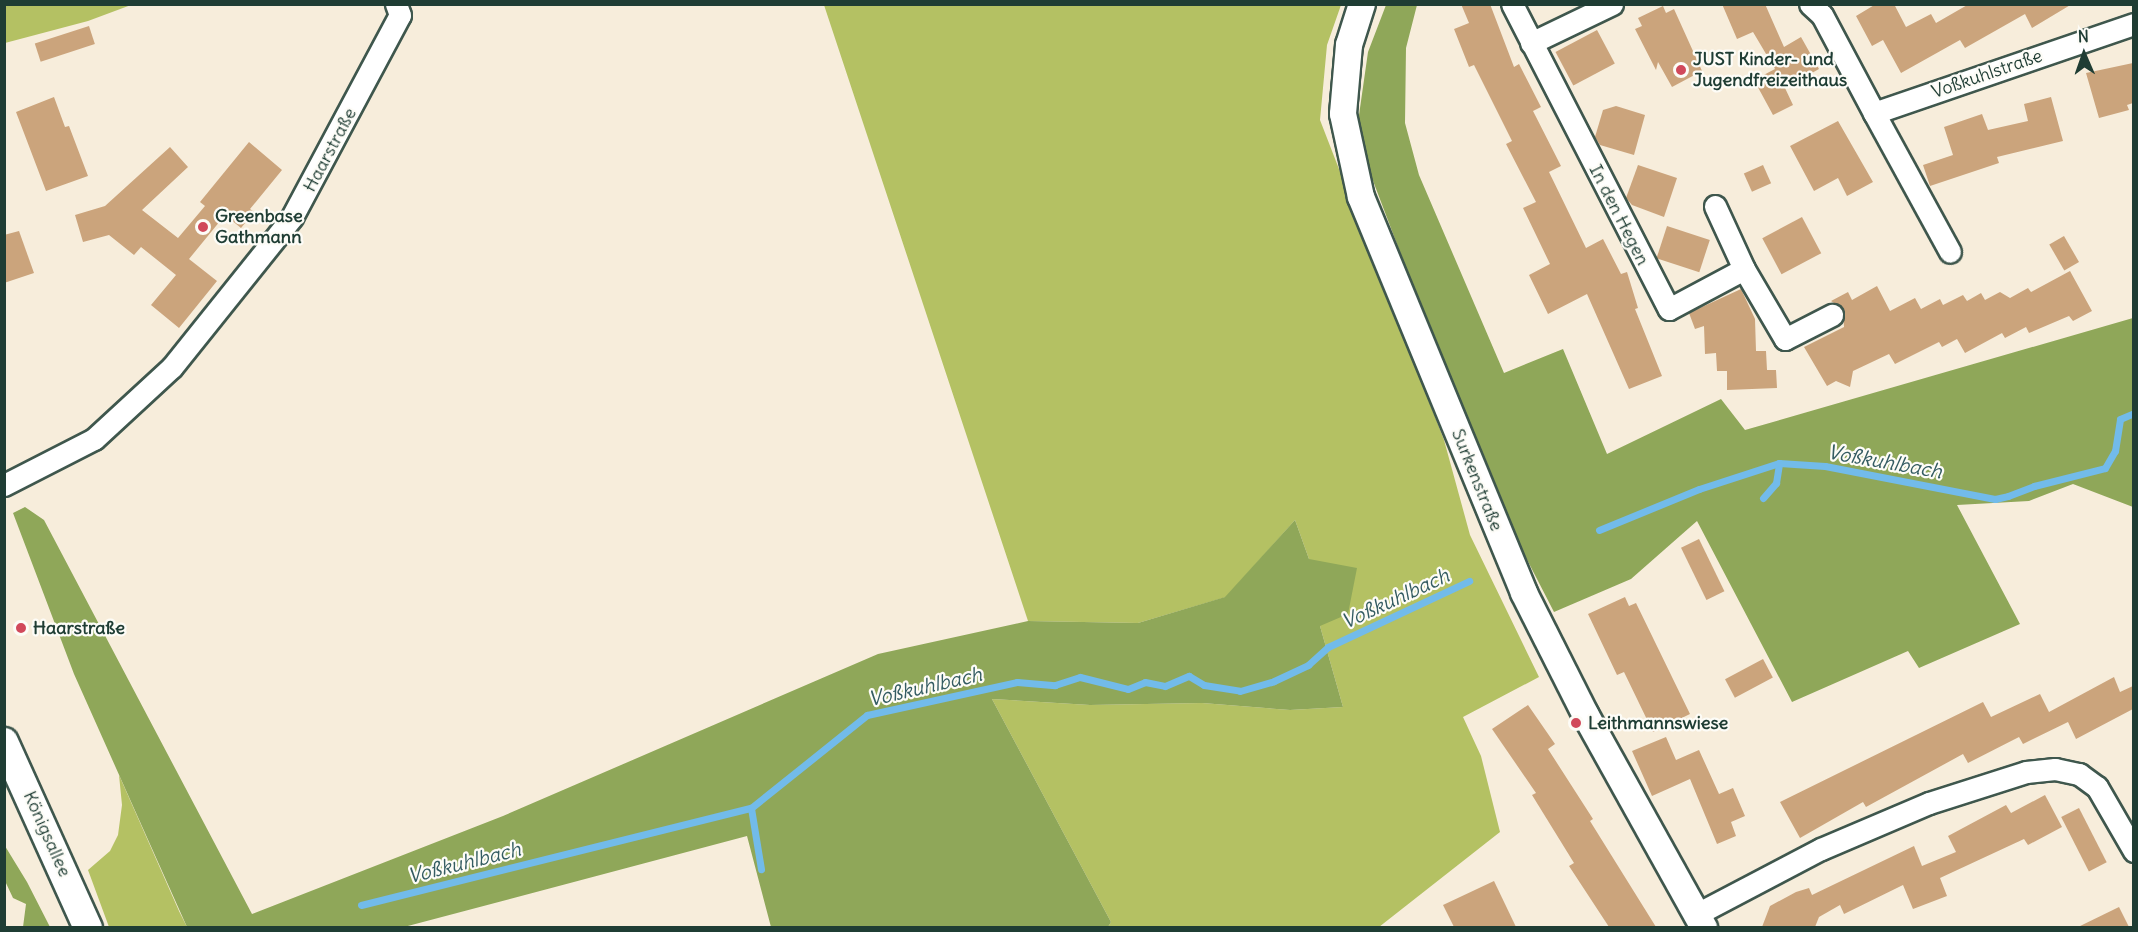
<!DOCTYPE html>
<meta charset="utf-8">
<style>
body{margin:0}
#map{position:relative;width:2138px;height:932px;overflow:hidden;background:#f7eddb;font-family:Delius,sans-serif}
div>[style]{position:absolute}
.green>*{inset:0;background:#b4c163}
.forest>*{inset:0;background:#8fa759}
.stream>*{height:7px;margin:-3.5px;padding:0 3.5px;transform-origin:3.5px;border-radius:3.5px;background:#72bbea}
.building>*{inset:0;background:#cba47c;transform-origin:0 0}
.roads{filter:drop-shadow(2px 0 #3f574d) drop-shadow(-2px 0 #3f574d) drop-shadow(0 2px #3f574d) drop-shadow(0 -2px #3f574d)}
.minor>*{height:21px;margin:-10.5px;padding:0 10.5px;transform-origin:10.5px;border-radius:10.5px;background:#fff}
.tertiary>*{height:26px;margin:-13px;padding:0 13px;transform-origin:13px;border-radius:13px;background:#fff}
.secondary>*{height:28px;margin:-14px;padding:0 14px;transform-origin:14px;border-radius:14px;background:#fff}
.dots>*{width:16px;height:16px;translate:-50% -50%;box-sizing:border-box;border:3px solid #fdfcf7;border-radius:50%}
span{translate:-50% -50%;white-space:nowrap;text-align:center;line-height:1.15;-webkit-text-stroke:4.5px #fdfcf7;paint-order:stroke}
.poi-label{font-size:18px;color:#1f3d34;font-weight:700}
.left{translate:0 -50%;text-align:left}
.street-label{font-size:18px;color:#1f3d34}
.water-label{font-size:20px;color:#345c62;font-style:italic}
.frame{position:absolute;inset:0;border:6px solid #1f3d34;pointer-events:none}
.north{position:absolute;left:2054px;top:24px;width:60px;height:60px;-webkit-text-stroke:4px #fdfcf7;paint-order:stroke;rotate:358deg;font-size:16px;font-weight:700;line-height:24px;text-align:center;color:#1f3d34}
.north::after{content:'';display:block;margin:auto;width:21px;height:27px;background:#1f3d34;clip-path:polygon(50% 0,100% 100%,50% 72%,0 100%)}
</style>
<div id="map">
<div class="green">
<i style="clip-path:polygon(5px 4px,131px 4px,131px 5px,88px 21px,5px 43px)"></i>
<i style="clip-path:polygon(824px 5px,1341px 5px,1327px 45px,1320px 120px,1444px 440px,1470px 535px,1539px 677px,1463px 717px,1481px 756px,1500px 832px,1379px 927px,1108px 927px,1111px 922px,992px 699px,1090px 705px,1202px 703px,1290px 710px,1343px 707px,1320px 626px,1309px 559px,1295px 520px,1226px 597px,1138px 623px,1028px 621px)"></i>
<i style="clip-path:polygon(119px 775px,179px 911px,187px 927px,109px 927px,88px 870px,110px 851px,118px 835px,122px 805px)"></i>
</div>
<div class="forest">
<i style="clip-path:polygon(1386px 5px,1417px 5px,1406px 48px,1405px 123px,1419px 175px,1504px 373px,1563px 349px,1607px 454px,1721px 399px,1745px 430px,2133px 318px,2133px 507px,2073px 484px,2029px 501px,1957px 505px,2020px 624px,1919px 668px,1908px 651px,1792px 702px,1697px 521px,1631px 579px,1554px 612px,1488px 484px,1356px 136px,1368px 52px)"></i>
<i style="clip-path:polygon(25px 507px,44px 520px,252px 914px,503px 816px,878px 654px,1028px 621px,1138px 623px,1225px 597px,1295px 520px,1309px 559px,1357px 568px,1348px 614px,1320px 626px,1343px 707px,1290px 710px,1202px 703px,1090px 705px,992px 699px,1111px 922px,1108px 927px,771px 927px,747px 836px,404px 927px,187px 927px,74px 674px,13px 513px)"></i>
<i style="clip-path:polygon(5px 846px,27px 882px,50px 927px,23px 927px,26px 904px,13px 898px,5px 881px)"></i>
</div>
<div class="stream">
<i style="left:1763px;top:498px;width:20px;rotate:-49deg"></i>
<i style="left:1776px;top:483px;width:20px;rotate:-81deg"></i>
<i style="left:1599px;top:530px;width:108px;rotate:-22.3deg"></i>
<i style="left:1699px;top:489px;width:84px;rotate:-18deg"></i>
<i style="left:1779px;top:463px;width:46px;rotate:3.7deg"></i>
<i style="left:1825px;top:466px;width:173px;rotate:11deg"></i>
<i style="left:1995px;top:499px;width:13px;rotate:-13deg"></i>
<i style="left:2008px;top:496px;width:28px;rotate:-21deg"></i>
<i style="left:2034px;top:486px;width:73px;rotate:-14.2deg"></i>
<i style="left:2105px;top:468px;width:20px;rotate:-60deg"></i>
<i style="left:2115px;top:451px;width:32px;rotate:-81deg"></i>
<i style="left:2120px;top:419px;width:15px;rotate:-23deg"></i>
<i style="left:751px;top:808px;width:62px;rotate:80.7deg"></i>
<i style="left:361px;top:905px;width:402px;rotate:-14deg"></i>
<i style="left:751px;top:808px;width:149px;rotate:-38.7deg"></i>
<i style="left:867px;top:715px;width:154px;rotate:-12.4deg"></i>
<i style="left:1017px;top:682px;width:38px;rotate:5deg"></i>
<i style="left:1055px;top:685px;width:26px;rotate:-18deg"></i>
<i style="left:1080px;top:677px;width:49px;rotate:14deg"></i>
<i style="left:1128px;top:689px;width:18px;rotate:-22deg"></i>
<i style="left:1145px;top:682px;width:20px;rotate:11deg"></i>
<i style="left:1165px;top:686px;width:26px;rotate:-23deg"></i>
<i style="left:1189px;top:676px;width:17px;rotate:31deg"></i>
<i style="left:1204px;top:685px;width:36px;rotate:9deg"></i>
<i style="left:1240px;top:691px;width:35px;rotate:-16deg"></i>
<i style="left:1274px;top:681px;width:38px;rotate:-25deg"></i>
<i style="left:1308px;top:665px;width:27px;rotate:-42deg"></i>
<i style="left:1328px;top:647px;width:156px;rotate:-25.1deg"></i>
</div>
<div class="building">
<i style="clip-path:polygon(1461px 4px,1490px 4px,1514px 67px,1519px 64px,1541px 107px,1533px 111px,1561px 166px,1549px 172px,1586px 248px,1603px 239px,1621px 274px,1627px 272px,1638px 308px,1635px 309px,1662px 376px,1629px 389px,1587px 294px,1548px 314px,1529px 275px,1550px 264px,1523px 208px,1536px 202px,1506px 144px,1512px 141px,1474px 65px,1469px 67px,1454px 29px,1469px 23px)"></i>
<i style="clip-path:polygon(1722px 4px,1765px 4px,1784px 47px,1801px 37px,1819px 69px,1785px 88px,1793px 105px,1773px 115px,1754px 80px,1775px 69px,1753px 32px,1737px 39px)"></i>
<i style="clip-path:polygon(1876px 4px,1894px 4px,1906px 27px,1931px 14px,1936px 23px,1969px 4px,2072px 4px,2032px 28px,2025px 14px,1965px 48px,1960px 40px,1901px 73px,1883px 40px,1872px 46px,1856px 16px)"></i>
<i style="clip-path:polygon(1663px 6px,1666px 13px,1674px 9px,1702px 71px,1672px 87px,1658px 62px,1656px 70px,1635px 29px,1642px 26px,1638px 18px)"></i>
<i style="left:89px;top:26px;width:19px;height:57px;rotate:72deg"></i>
<i style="left:1597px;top:30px;width:38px;height:47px;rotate:62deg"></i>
<i style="clip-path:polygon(2133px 63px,2133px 103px,2127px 105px,2129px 110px,2099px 118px,2086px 73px)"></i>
<i style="clip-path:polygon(54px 97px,65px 127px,69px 126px,88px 176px,46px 191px,16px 112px)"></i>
<i style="clip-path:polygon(2051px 97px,2063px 141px,1997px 157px,1999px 163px,1930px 186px,1923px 165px,1953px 155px,1944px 127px,1982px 114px,1988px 130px,2028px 121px,2024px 104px)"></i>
<i style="clip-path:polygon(1616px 106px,1645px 115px,1634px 155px,1600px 145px,1595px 137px,1603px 110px)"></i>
<i style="clip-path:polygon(1838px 121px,1873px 182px,1847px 196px,1838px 178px,1814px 191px,1790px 146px)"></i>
<i style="clip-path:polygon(249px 142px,282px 170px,250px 209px,254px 212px,241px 228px,225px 215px,189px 259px,217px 281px,179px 328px,151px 305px,176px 275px,141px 247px,134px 255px,109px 235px,83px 242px,75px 215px,105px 206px,170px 147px,188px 167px,142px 210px,178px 238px,205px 206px,200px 202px)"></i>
<i style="clip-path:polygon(1638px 165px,1677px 178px,1664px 217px,1632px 205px,1626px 198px)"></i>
<i style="left:1763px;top:165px;width:20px;height:21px;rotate:66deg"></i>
<i style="left:1802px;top:217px;width:41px;height:45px;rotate:62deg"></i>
<i style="left:1667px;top:226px;width:45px;height:34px;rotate:18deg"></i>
<i style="clip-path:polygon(19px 231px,34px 273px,4px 283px,4px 235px)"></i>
<i style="left:2064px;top:236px;width:30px;height:17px;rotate:60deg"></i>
<i style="clip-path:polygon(2070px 271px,2092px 311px,2073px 321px,2069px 316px,2029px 333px,2026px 327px,2005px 338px,2002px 333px,1965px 353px,1957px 339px,1942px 347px,1939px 342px,1895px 364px,1889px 354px,1853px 371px,1850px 387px,1836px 381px,1827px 386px,1804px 347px,1844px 327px,1843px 309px,1831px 301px,1848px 292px,1852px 300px,1877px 286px,1890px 311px,1915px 298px,1921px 309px,1940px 299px,1943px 305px,1963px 295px,1967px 301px,1981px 293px,1985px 300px,2000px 292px,2010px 298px,2028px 288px,2031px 292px)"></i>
<i style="clip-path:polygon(1741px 289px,1755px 319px,1756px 351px,1766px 351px,1767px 370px,1776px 370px,1777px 388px,1727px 390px,1727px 371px,1717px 371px,1716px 353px,1705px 354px,1704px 326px,1695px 329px,1689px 313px)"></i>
<i style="left:1699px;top:539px;width:58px;height:20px;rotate:64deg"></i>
<i style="clip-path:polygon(1625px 597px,1629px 606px,1636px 603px,1690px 714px,1653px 732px,1624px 672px,1617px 675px,1588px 614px)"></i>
<i style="left:1763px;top:659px;width:21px;height:43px;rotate:62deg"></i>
<i style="clip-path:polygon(2114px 677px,2120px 692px,2133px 686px,2133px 709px,2076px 739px,2068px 722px,2023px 744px,2019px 737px,1968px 763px,1963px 754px,1866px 807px,1863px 802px,1800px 838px,1780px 802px,1983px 702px,1991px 717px,2040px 694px,2049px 712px)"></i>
<i style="clip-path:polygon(1528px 705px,1555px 744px,1548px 749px,1593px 819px,1590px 821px,1656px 927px,1609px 927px,1569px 866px,1574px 863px,1532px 795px,1536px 793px,1492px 729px)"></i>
<i style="clip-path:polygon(1666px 737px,1676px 760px,1699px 750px,1719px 794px,1733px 788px,1745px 816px,1731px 822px,1736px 836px,1717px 844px,1690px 779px,1652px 796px,1632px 751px)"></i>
<i style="clip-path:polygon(2045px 795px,2062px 827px,2028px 845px,2024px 839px,1940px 878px,1947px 896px,1913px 909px,1903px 885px,1844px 914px,1840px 905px,1819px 917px,1815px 927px,1762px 927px,1770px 906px,1796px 892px,1809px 888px,1812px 895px,1914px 846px,1922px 866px,1956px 852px,1948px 836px,2006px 805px,2011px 813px)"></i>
<i style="left:2079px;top:808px;width:61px;height:20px;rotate:63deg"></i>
<i style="clip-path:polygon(1494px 881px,1516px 927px,1454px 927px,1443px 905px)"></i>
<i style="clip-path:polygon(2119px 907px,2129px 927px,2078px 927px)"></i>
</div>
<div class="roads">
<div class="minor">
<i style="left:1512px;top:4px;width:343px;rotate:62.8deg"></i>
<i style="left:1669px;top:309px;width:85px;rotate:-28.1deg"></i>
<i style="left:1744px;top:269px;width:81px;rotate:59.6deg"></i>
<i style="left:1785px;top:339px;width:53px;rotate:-27.1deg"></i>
<i style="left:1810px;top:4px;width:16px;rotate:43deg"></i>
<i style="left:1822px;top:15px;width:111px;rotate:62deg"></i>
<i style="left:1874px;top:113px;width:275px;rotate:-18.9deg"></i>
<i style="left:1531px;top:43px;width:90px;rotate:-25.7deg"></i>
<i style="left:1874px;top:113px;width:158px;rotate:61.3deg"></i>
<i style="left:1715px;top:206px;width:69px;rotate:65.3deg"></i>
<i style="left:4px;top:485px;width:101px;rotate:-27.1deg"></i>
<i style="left:94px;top:439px;width:106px;rotate:-42.7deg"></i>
<i style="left:172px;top:367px;width:192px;rotate:-51.3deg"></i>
<i style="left:292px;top:217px;width:229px;rotate:-61.9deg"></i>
<i style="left:400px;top:15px;width:12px;rotate:-110deg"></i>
<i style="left:1697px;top:914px;width:140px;rotate:-27.7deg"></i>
<i style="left:1821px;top:849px;width:117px;rotate:-23.1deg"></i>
<i style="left:1929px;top:803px;width:102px;rotate:-17.7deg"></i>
<i style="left:2026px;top:772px;width:29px;rotate:-6deg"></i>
<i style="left:2055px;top:769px;width:25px;rotate:12deg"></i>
<i style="left:2079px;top:774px;width:22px;rotate:36deg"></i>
<i style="left:2097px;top:787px;width:74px;rotate:60deg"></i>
</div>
<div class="tertiary">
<i style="left:1362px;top:4px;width:43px;rotate:107.6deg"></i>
<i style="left:1349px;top:45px;width:69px;rotate:95deg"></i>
<i style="left:1343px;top:114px;width:85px;rotate:77.8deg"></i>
<i style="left:1361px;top:197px;width:428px;rotate:67.6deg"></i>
<i style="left:1524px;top:593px;width:136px;rotate:63.2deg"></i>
<i style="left:1585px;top:714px;width:245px;rotate:60.9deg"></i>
</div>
<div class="secondary">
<i style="left:4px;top:742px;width:204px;rotate:65.7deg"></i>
</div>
</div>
<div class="dots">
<i style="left:1681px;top:70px;background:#d1495b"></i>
<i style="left:203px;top:227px;background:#d1495b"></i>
<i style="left:21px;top:628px;background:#d1495b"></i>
<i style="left:1576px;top:723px;background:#d1495b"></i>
</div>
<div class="poi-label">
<span class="left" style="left:1693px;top:70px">JUST Kinder- und<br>Jugendfreizeithaus</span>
<span class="left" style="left:215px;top:227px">Greenbase<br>Gathmann</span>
<span class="left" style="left:33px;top:628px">Haarstraße</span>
<span class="left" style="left:1588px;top:723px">Leithmannswiese</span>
</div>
<div class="street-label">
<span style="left:1987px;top:74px;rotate:-19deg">Voßkuhlstraße</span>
<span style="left:330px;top:150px;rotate:-62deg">Haarstraße</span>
<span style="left:1619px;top:215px;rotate:63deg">In den Hegen</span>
<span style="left:1477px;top:480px;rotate:68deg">Surkenstraße</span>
<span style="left:47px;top:834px;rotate:66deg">Königsallee</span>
</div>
<div class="water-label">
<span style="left:1885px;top:461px;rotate:10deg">Voßkuhlbach</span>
<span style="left:1395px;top:598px;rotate:-25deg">Voßkuhlbach</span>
<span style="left:925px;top:686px;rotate:-13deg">Voßkuhlbach</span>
<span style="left:464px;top:862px;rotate:-14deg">Voßkuhlbach</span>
</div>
<div class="frame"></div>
<div class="north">N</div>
</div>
